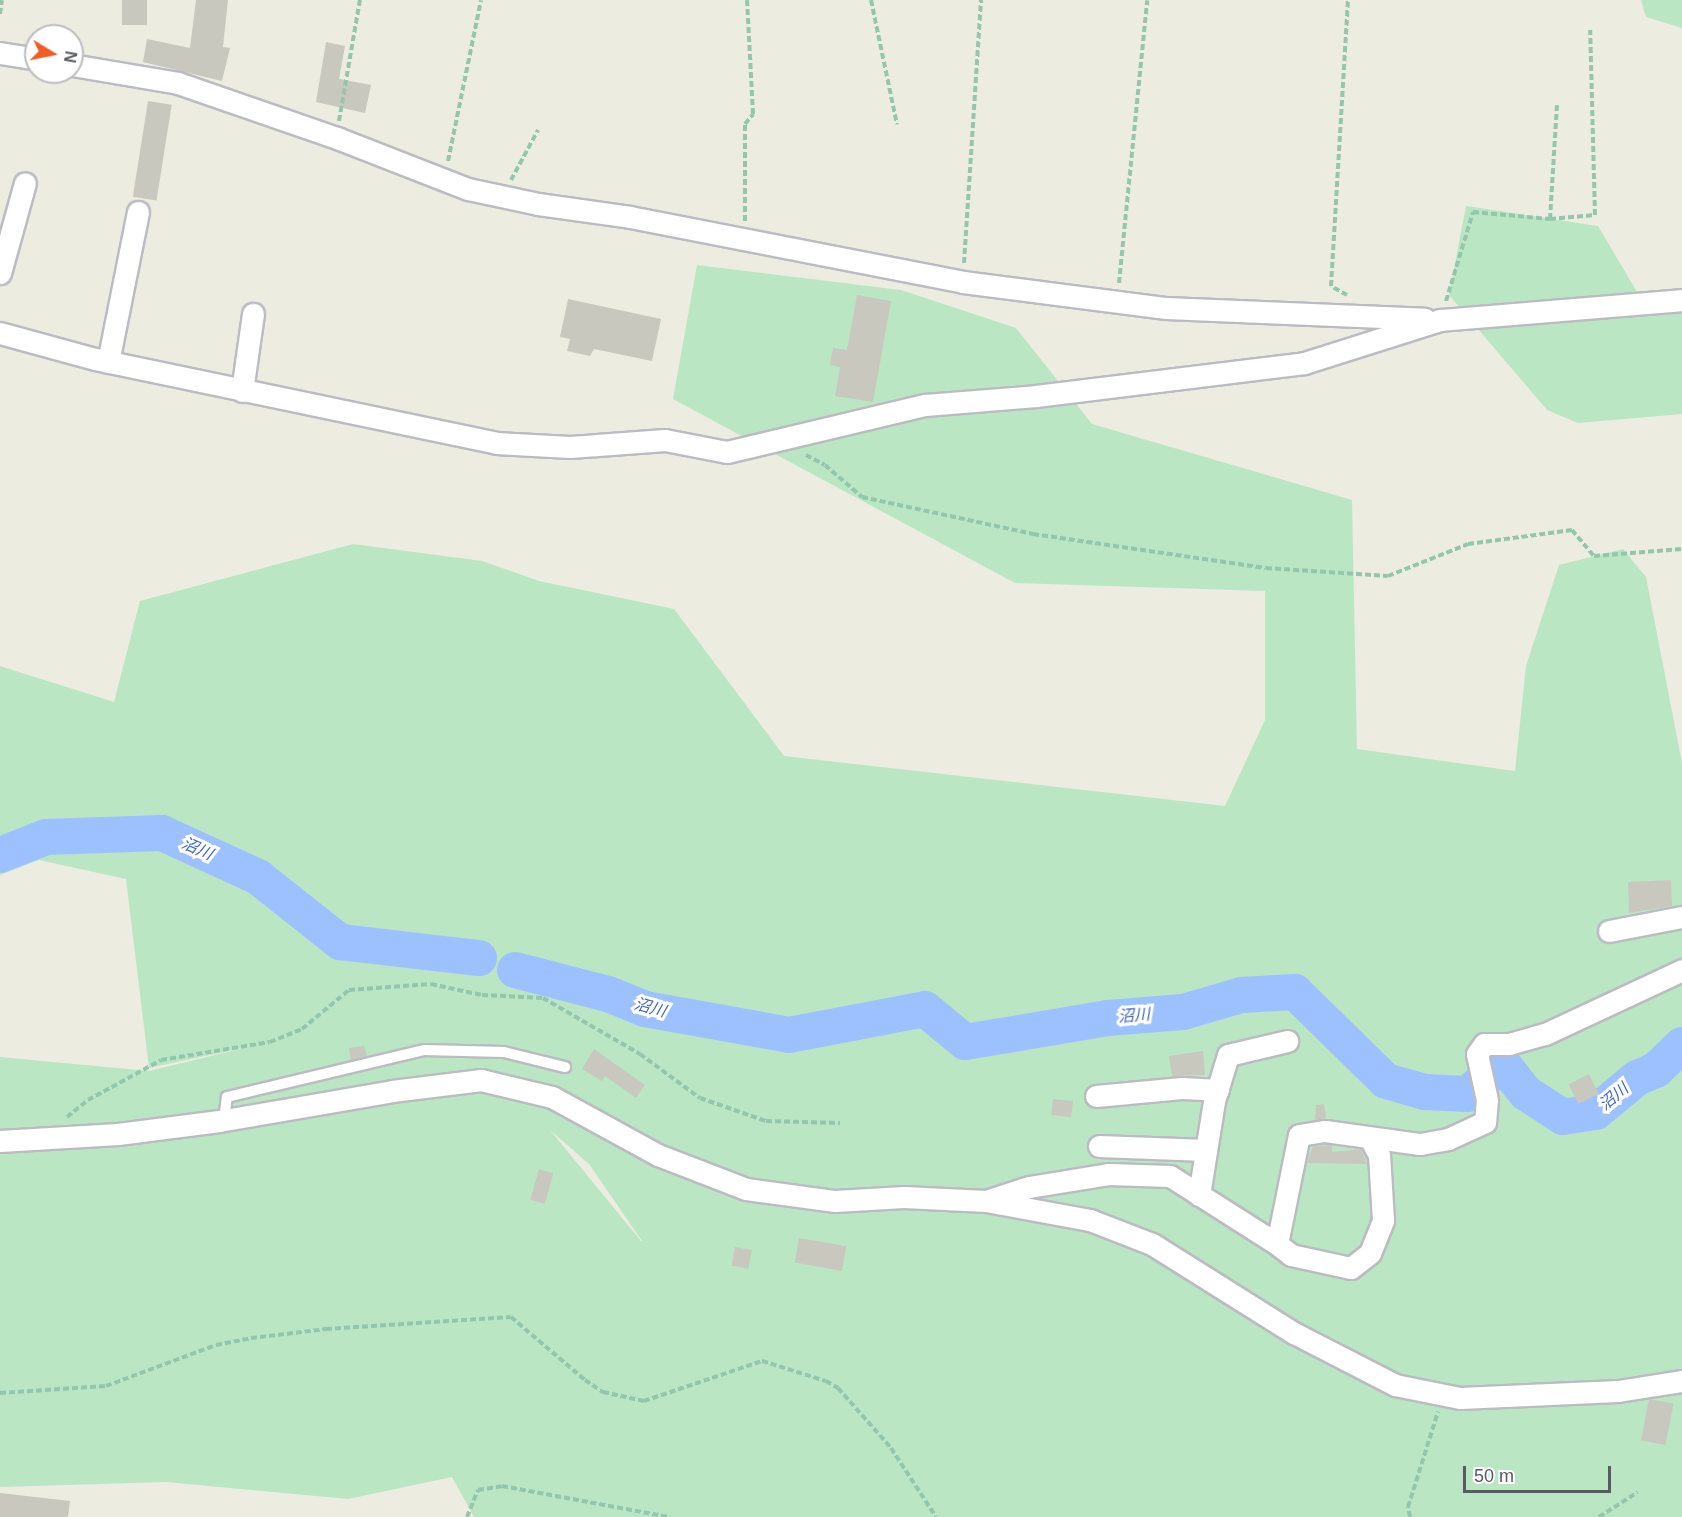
<!DOCTYPE html>
<meta charset="utf-8">
<style>
body{margin:0}
#map{position:relative;width:1682px;height:1517px;overflow:hidden;background:#edece0;font-family:Helvetica,"Noto Sans JP",sans-serif}
div>[style]{position:absolute}
.green>*{inset:0;background:#bae6c3}
.river>*{height:36px;margin:-18px;padding:0 18px;transform-origin:18px;border-radius:18px;background:#9dc1ff}
.building>*{inset:0;background:#c9c8bf;transform-origin:0 0}
.path>*{height:4px;margin-top:-2px;transform-origin:0;background:repeating-linear-gradient(90deg,#93c6ac 0 6px,transparent 0 9px)}
.roads{filter:drop-shadow(2px 0 #bbbcc2) drop-shadow(-2px 0 #bbbcc2) drop-shadow(0 2px #bbbcc2) drop-shadow(0 -2px #bbbcc2)}
.lane>*{height:10px;margin:-5px;padding:0 5px;transform-origin:5px;border-radius:5px;background:#fff}
.street>*{height:21px;margin:-10.5px;padding:0 10.5px;transform-origin:10.5px;border-radius:10.5px;background:#fff}
span{translate:-50% -50%;white-space:nowrap;text-align:center;line-height:1.15;-webkit-text-stroke:6px #fff;paint-order:stroke}
.water-label{font-size:16px;color:#3c64c7;font-style:italic}
.north{position:absolute;left:24px;top:24px;width:60px;height:60px;box-sizing:border-box;background:#fff;border:2px solid #bdbdc0;border-radius:50%;rotate:100deg;font-size:16px;font-weight:700;line-height:24px;text-align:center;color:#595b62}
.north::after{content:'';display:block;margin:auto;width:21px;height:27px;background:#f05c23;clip-path:polygon(50% 0,100% 100%,50% 72%,0 100%)}
.scale{position:absolute;left:1463px;top:1466px;width:148px;height:27px;box-sizing:border-box;border:3px solid #595b62;border-top:0;padding-left:8px;font-size:18px;line-height:21px;white-space:nowrap;color:#595b62;-webkit-text-stroke:4px #fff;paint-order:stroke}
</style>
<div id="map">
<div class="green">
<i style="clip-path:polygon(1641px 0,1682px 0,1682px 28px,1646px 17px)"></i>
<i style="clip-path:polygon(1466px 206px,1598px 226px,1646px 307px,1682px 306px,1682px 414px,1578px 423px,1547px 410px,1449px 295px)"></i>
<i style="clip-path:polygon(evenodd,697px 265px,901px 290px,1016px 328px,1092px 424px,1352px 500px,1357px 749px,1515px 771px,1526px 666px,1559px 565px,1623px 549px,1646px 577px,1682px 763px,1682px 1517px,474px 1517px,452px 1477px,348px 1499px,166px 1482px,0 1487px,0 1057px,149px 1071px,252px 1046px,149px 1068px,126px 879px,39px 860px,0 875px,0 666px,114px 702px,140px 601px,353px 544px,482px 561px,539px 581px,674px 609px,784px 756px,1225px 806px,1265px 720px,1265px 591px,1015px 583px,673px 399px,697px 265px,550px 1130px,589px 1164px,642px 1241px,641px 1241px,550px 1130px)"></i>
</div>
<div class="river">
<i style="left:0;top:855px;width:49px;rotate:-21.4deg"></i>
<i style="left:46px;top:837px;width:116px;rotate:-2deg"></i>
<i style="left:162px;top:833px;width:106px;rotate:24.6deg"></i>
<i style="left:258px;top:877px;width:105px;rotate:38.4deg"></i>
<i style="left:340px;top:942px;width:140px;rotate:6.6deg"></i>
<i style="left:515px;top:970px;width:96px;rotate:14.5deg"></i>
<i style="left:608px;top:994px;width:40px;rotate:22deg"></i>
<i style="left:645px;top:1009px;width:146px;rotate:10.2deg"></i>
<i style="left:789px;top:1035px;width:138px;rotate:-10.8deg"></i>
<i style="left:925px;top:1009px;width:52px;rotate:39.5deg"></i>
<i style="left:965px;top:1042px;width:145px;rotate:-9.5deg"></i>
<i style="left:1108px;top:1018px;width:75px;rotate:-4.6deg"></i>
<i style="left:1183px;top:1012px;width:60px;rotate:-16.3deg"></i>
<i style="left:1241px;top:995px;width:54px;rotate:-3.2deg"></i>
<i style="left:1295px;top:992px;width:127px;rotate:44.4deg"></i>
<i style="left:1386px;top:1081px;width:41px;rotate:15.8deg"></i>
<i style="left:1425px;top:1092px;width:42px;rotate:2.7deg"></i>
<i style="left:1467px;top:1094px;width:47px;rotate:-39.8deg"></i>
<i style="left:1503px;top:1064px;width:37px;rotate:52deg"></i>
<i style="left:1526px;top:1093px;width:44px;rotate:33deg"></i>
<i style="left:1563px;top:1117px;width:33px;rotate:-9deg"></i>
<i style="left:1596px;top:1112px;width:53px;rotate:-39.7deg"></i>
<i style="left:1637px;top:1078px;width:21px;rotate:-23deg"></i>
<i style="left:1656px;top:1070px;width:36px;rotate:-44deg"></i>
</div>
<div class="building">
<i style="left:122px;top:0;width:25px;height:25px"></i>
<i style="clip-path:polygon(196px 0,228px 0,223px 47px,230px 48px,222px 81px,143px 62px,147px 39px,190px 48px)"></i>
<i style="clip-path:polygon(326px 42px,345px 46px,339px 79px,371px 85px,365px 113px,316px 102px)"></i>
<i style="left:148px;top:101px;width:24px;height:97px;rotate:9deg"></i>
<i style="clip-path:polygon(857px 295px,891px 301px,873px 402px,835px 396px,840px 367px,830px 365px,833px 348px,847px 350px)"></i>
<i style="clip-path:polygon(568px 299px,661px 319px,652px 361px,594px 349px,590px 356px,567px 351px,570px 339px,560px 337px)"></i>
<i style="clip-path:polygon(1671px 880px,1672px 906px,1629px 913px,1628px 882px)"></i>
<i style="clip-path:polygon(364px 1046px,367px 1056px,351px 1060px,349px 1048px)"></i>
<i style="clip-path:polygon(594px 1049px,645px 1085px,636px 1098px,605px 1076px,602px 1081px,582px 1069px)"></i>
<i style="clip-path:polygon(1203px 1051px,1205px 1075px,1172px 1076px,1169px 1056px)"></i>
<i style="left:1589px;top:1074px;width:22px;height:23px;rotate:63deg"></i>
<i style="left:1053px;top:1099px;width:20px;height:16px;rotate:6deg"></i>
<i style="clip-path:polygon(1324px 1104px,1326px 1118px,1315px 1120px,1316px 1105px)"></i>
<i style="clip-path:polygon(1332px 1145px,1332px 1152px,1361px 1149px,1367px 1164px,1307px 1163px,1313px 1146px)"></i>
<i style="left:539px;top:1169px;width:15px;height:32px;rotate:16deg"></i>
<i style="left:799px;top:1238px;width:48px;height:25px;rotate:10deg"></i>
<i style="left:735px;top:1247px;width:17px;height:19px;rotate:10deg"></i>
<i style="left:1649px;top:1399px;width:25px;height:42px;rotate:11deg"></i>
<i style="clip-path:polygon(0 1493px,70px 1501px,68px 1517px,0 1517px)"></i>
</div>
<div class="path">
<i style="left:871px;top:0;width:127px;rotate:78.2deg"></i>
<i style="left:0;top:14px;width:14px;rotate:-82deg"></i>
<i style="left:339px;top:121px;width:123px;rotate:-80.2deg"></i>
<i style="left:448px;top:161px;width:164px;rotate:-78.4deg"></i>
<i style="left:511px;top:180px;width:57px;rotate:-61.6deg"></i>
<i style="left:1550px;top:219px;width:114px;rotate:-86.5deg"></i>
<i style="left:745px;top:221px;width:97px;rotate:-90deg"></i>
<i style="left:745px;top:124px;width:13px;rotate:-51deg"></i>
<i style="left:753px;top:114px;width:114px;rotate:-93deg"></i>
<i style="left:964px;top:263px;width:264px;rotate:-86.3deg"></i>
<i style="left:1119px;top:283px;width:284px;rotate:-84.3deg"></i>
<i style="left:1347px;top:295px;width:18px;rotate:-151deg"></i>
<i style="left:1331px;top:286px;width:287px;rotate:-86.6deg"></i>
<i style="left:1446px;top:301px;width:93px;rotate:-73.1deg"></i>
<i style="left:1473px;top:212px;width:77px;rotate:5.2deg"></i>
<i style="left:1550px;top:219px;width:45px;rotate:-5.1deg"></i>
<i style="left:1595px;top:215px;width:185px;rotate:-91.5deg"></i>
<i style="left:806px;top:455px;width:21px;rotate:28deg"></i>
<i style="left:825px;top:465px;width:49px;rotate:40.9deg"></i>
<i style="left:862px;top:497px;width:175px;rotate:12.2deg"></i>
<i style="left:1033px;top:534px;width:235px;rotate:8.3deg"></i>
<i style="left:1266px;top:568px;width:122px;rotate:3.8deg"></i>
<i style="left:1388px;top:576px;width:86px;rotate:-21.8deg"></i>
<i style="left:1468px;top:544px;width:105px;rotate:-7.7deg"></i>
<i style="left:1572px;top:530px;width:34px;rotate:50deg"></i>
<i style="left:1594px;top:556px;width:88px;rotate:-4.5deg"></i>
<i style="left:67px;top:1117px;width:27px;rotate:-39deg"></i>
<i style="left:88px;top:1100px;width:83px;rotate:-28.7deg"></i>
<i style="left:161px;top:1060px;width:110px;rotate:-9.4deg"></i>
<i style="left:270px;top:1042px;width:35px;rotate:-22deg"></i>
<i style="left:302px;top:1029px;width:61px;rotate:-39.7deg"></i>
<i style="left:349px;top:990px;width:82px;rotate:-4.2deg"></i>
<i style="left:431px;top:984px;width:52px;rotate:12.2deg"></i>
<i style="left:482px;top:995px;width:61px;rotate:2.8deg"></i>
<i style="left:543px;top:998px;width:112px;rotate:30deg"></i>
<i style="left:640px;top:1054px;width:74px;rotate:36.3deg"></i>
<i style="left:700px;top:1098px;width:70px;rotate:19.2deg"></i>
<i style="left:766px;top:1121px;width:74px;rotate:1.5deg"></i>
<i style="left:0;top:1393px;width:106px;rotate:-3.8deg"></i>
<i style="left:106px;top:1386px;width:117px;rotate:-20.4deg"></i>
<i style="left:216px;top:1345px;width:36px;rotate:-11deg"></i>
<i style="left:251px;top:1338px;width:76px;rotate:-6.8deg"></i>
<i style="left:326px;top:1329px;width:185px;rotate:-3.7deg"></i>
<i style="left:511px;top:1317px;width:97px;rotate:40.4deg"></i>
<i style="left:585px;top:1380px;width:22px;rotate:34deg"></i>
<i style="left:603px;top:1392px;width:42px;rotate:12.4deg"></i>
<i style="left:644px;top:1401px;width:125px;rotate:-18.7deg"></i>
<i style="left:762px;top:1361px;width:67px;rotate:17.4deg"></i>
<i style="left:826px;top:1381px;width:14px;rotate:30deg"></i>
<i style="left:838px;top:1388px;width:80px;rotate:48.5deg"></i>
<i style="left:891px;top:1448px;width:82px;rotate:56.9deg"></i>
<i style="left:467px;top:1517px;width:29px;rotate:-68deg"></i>
<i style="left:478px;top:1490px;width:24px;rotate:-9deg"></i>
<i style="left:502px;top:1486px;width:171px;rotate:10.5deg"></i>
<i style="left:1410px;top:1517px;width:10px;rotate:-101deg"></i>
<i style="left:1408px;top:1507px;width:100px;rotate:-72.5deg"></i>
<i style="left:1599px;top:1517px;width:46px;rotate:-32.7deg"></i>
</div>
<div class="roads">
<div class="lane">
<i style="left:224px;top:1120px;width:23px;rotate:-83deg"></i>
<i style="left:227px;top:1097px;width:203px;rotate:-13.4deg"></i>
<i style="left:424px;top:1050px;width:80px;rotate:1.4deg"></i>
<i style="left:504px;top:1052px;width:63px;rotate:13.8deg"></i>
</div>
<div class="street">
<i style="left:0;top:53px;width:36px;rotate:9deg"></i>
<i style="left:72px;top:65px;width:108px;rotate:9.6deg"></i>
<i style="left:178px;top:83px;width:168px;rotate:19.1deg"></i>
<i style="left:337px;top:138px;width:141px;rotate:21.3deg"></i>
<i style="left:468px;top:189px;width:72px;rotate:12.1deg"></i>
<i style="left:538px;top:204px;width:93px;rotate:8deg"></i>
<i style="left:630px;top:217px;width:339px;rotate:11deg"></i>
<i style="left:963px;top:282px;width:205px;rotate:7.3deg"></i>
<i style="left:1166px;top:308px;width:259px;rotate:2.4deg"></i>
<i style="left:0;top:273px;width:93px;rotate:-74.5deg"></i>
<i style="left:0;top:333px;width:98px;rotate:15.3deg"></i>
<i style="left:95px;top:359px;width:410px;rotate:11.8deg"></i>
<i style="left:496px;top:443px;width:74px;rotate:3.1deg"></i>
<i style="left:570px;top:447px;width:95px;rotate:-4.2deg"></i>
<i style="left:665px;top:440px;width:63px;rotate:11deg"></i>
<i style="left:727px;top:452px;width:204px;rotate:-13.4deg"></i>
<i style="left:925px;top:405px;width:111px;rotate:-4.6deg"></i>
<i style="left:1036px;top:396px;width:270px;rotate:-7deg"></i>
<i style="left:1304px;top:363px;width:143px;rotate:-17.5deg"></i>
<i style="left:1440px;top:320px;width:243px;rotate:-4.7deg"></i>
<i style="left:108px;top:362px;width:153px;rotate:-78.7deg"></i>
<i style="left:242px;top:391px;width:78px;rotate:-81.9deg"></i>
<i style="left:1609px;top:931px;width:74px;rotate:-10.9deg"></i>
<i style="left:1096px;top:1096px;width:86px;rotate:-5.3deg"></i>
<i style="left:1182px;top:1088px;width:36px;rotate:3deg"></i>
<i style="left:0;top:1141px;width:118px;rotate:-3.4deg"></i>
<i style="left:118px;top:1134px;width:102px;rotate:-7.3deg"></i>
<i style="left:219px;top:1121px;width:176px;rotate:-9.8deg"></i>
<i style="left:392px;top:1091px;width:90px;rotate:-7deg"></i>
<i style="left:481px;top:1080px;width:73px;rotate:13.5deg"></i>
<i style="left:552px;top:1097px;width:121px;rotate:28.7deg"></i>
<i style="left:658px;top:1155px;width:94px;rotate:21.1deg"></i>
<i style="left:746px;top:1189px;width:90px;rotate:7.7deg"></i>
<i style="left:835px;top:1201px;width:69px;rotate:-3.3deg"></i>
<i style="left:904px;top:1197px;width:82px;rotate:2.8deg"></i>
<i style="left:986px;top:1201px;width:106px;rotate:10.4deg"></i>
<i style="left:1090px;top:1220px;width:66px;rotate:21.2deg"></i>
<i style="left:1152px;top:1244px;width:168px;rotate:32.1deg"></i>
<i style="left:1294px;top:1333px;width:114px;rotate:27.2deg"></i>
<i style="left:1395px;top:1385px;width:66px;rotate:11.3deg"></i>
<i style="left:1460px;top:1398px;width:158px;rotate:-2.5deg"></i>
<i style="left:1618px;top:1391px;width:65px;rotate:-8.9deg"></i>
<i style="left:1099px;top:1146px;width:107px;rotate:2.1deg"></i>
<i style="left:1199px;top:1195px;width:95px;rotate:-80.9deg"></i>
<i style="left:1214px;top:1101px;width:48px;rotate:-73.1deg"></i>
<i style="left:1228px;top:1055px;width:61px;rotate:-13.3deg"></i>
<i style="left:989px;top:1200px;width:42px;rotate:-18deg"></i>
<i style="left:1029px;top:1187px;width:80px;rotate:-9.3deg"></i>
<i style="left:1108px;top:1174px;width:62px;rotate:1.8deg"></i>
<i style="left:1170px;top:1176px;width:127px;rotate:32.4deg"></i>
<i style="left:1277px;top:1244px;width:111px;rotate:-78.6deg"></i>
<i style="left:1299px;top:1135px;width:26px;rotate:-9deg"></i>
<i style="left:1325px;top:1131px;width:96px;rotate:7.8deg"></i>
<i style="left:1420px;top:1144px;width:28px;rotate:-10deg"></i>
<i style="left:1448px;top:1139px;width:41px;rotate:-24.7deg"></i>
<i style="left:1485px;top:1122px;width:22px;rotate:-85deg"></i>
<i style="left:1487px;top:1100px;width:47px;rotate:-102.3deg"></i>
<i style="left:1477px;top:1054px;width:12px;rotate:-55deg"></i>
<i style="left:1484px;top:1044px;width:25px"></i>
<i style="left:1509px;top:1044px;width:37px;rotate:-16deg"></i>
<i style="left:1545px;top:1034px;width:151px;rotate:-25deg"></i>
<i style="left:1277px;top:1244px;width:18px;rotate:38deg"></i>
<i style="left:1291px;top:1255px;width:61px;rotate:12.2deg"></i>
<i style="left:1351px;top:1268px;width:24px;rotate:-38deg"></i>
<i style="left:1370px;top:1253px;width:35px;rotate:-68deg"></i>
<i style="left:1383px;top:1220px;width:65px;rotate:-93.5deg"></i>
<i style="left:1379px;top:1155px;width:17px;rotate:-118deg"></i>
</div>
</div>
<div class="water-label">
<span style="left:197px;top:849px;rotate:24deg">沼川</span>
<span style="left:650px;top:1008px;rotate:15deg">沼川</span>
<span style="left:1134px;top:1016px;rotate:-5deg">沼川</span>
<span style="left:1614px;top:1097px;rotate:-40deg">沼川</span>
</div>
<div class="north">N</div>
<div class="scale">50 m</div>
</div>
